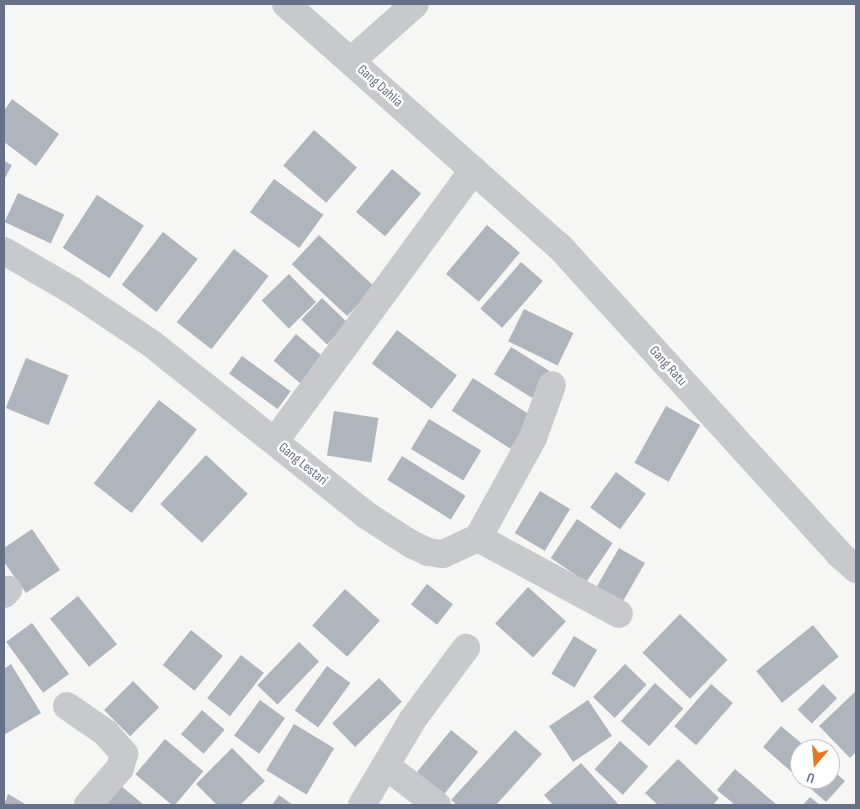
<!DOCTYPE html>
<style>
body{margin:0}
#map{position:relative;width:860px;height:809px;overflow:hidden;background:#f6f7f4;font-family:"Sofia Sans Condensed",sans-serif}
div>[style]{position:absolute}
.building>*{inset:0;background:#afb5bc;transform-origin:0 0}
.street>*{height:28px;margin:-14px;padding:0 14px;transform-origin:14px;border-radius:14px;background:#c7c9cd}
span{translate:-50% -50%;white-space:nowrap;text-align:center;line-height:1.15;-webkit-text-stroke:5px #fff;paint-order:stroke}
.street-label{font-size:14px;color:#657186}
.frame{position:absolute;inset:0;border:5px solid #657186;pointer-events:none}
.north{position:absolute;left:790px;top:739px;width:50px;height:50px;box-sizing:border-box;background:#fff;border:1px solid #c1c6cf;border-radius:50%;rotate:198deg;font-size:14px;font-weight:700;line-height:20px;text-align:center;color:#657186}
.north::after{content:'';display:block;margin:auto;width:18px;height:22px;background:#e77624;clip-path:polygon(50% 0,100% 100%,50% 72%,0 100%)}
</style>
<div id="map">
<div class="building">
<i style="clip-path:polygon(12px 99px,59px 134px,36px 166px,4px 142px,4px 111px)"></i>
<i style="left:314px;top:130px;width:57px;height:47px;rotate:41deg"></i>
<i style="clip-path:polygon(4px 161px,12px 165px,4px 180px)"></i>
<i style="left:392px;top:169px;width:38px;height:56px;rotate:40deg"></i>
<i style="left:274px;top:179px;width:61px;height:41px;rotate:36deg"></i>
<i style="left:18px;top:193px;width:51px;height:32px;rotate:25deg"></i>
<i style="left:97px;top:195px;width:56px;height:63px;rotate:33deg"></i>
<i style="left:487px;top:225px;width:43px;height:64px;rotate:40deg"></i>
<i style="left:163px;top:232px;width:44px;height:67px;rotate:38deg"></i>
<i style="left:319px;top:235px;width:76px;height:40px;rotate:43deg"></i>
<i style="left:234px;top:249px;width:44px;height:93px;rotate:38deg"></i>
<i style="left:521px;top:262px;width:29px;height:62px;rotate:41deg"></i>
<i style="left:289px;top:274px;width:39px;height:38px;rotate:46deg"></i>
<i style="left:322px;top:298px;width:36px;height:30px;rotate:44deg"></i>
<i style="left:524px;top:309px;width:55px;height:36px;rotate:26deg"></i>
<i style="left:397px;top:330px;width:75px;height:42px;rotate:37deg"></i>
<i style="left:296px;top:334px;width:43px;height:35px;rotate:40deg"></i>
<i style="left:511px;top:347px;width:45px;height:32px;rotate:32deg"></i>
<i style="left:242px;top:356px;width:60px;height:22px;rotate:36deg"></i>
<i style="left:26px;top:358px;width:46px;height:54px;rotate:22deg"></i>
<i style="left:473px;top:378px;width:70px;height:39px;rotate:33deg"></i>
<i style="left:159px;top:400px;width:48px;height:106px;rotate:38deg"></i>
<i style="left:666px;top:406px;width:39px;height:65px;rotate:29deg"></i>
<i style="left:334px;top:411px;width:45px;height:45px;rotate:9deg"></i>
<i style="left:429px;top:419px;width:61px;height:35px;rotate:31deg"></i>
<i style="left:206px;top:455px;width:57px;height:67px;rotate:43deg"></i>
<i style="left:402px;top:456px;width:75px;height:28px;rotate:32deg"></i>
<i style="left:616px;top:472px;width:37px;height:44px;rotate:36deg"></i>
<i style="left:540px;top:491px;width:35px;height:49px;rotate:31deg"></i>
<i style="left:577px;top:519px;width:43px;height:47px;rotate:34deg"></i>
<i style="clip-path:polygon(32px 529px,60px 570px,26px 593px,4px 562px,4px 548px)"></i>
<i style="left:619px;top:548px;width:30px;height:48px;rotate:30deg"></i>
<i style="left:427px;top:584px;width:33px;height:26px;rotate:38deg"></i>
<i style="left:528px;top:587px;width:51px;height:49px;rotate:42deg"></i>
<i style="left:345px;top:589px;width:47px;height:49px;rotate:42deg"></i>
<i style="left:78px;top:596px;width:62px;height:36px;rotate:51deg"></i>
<i style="left:680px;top:614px;width:66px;height:54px;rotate:44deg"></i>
<i style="left:32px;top:623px;width:63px;height:32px;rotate:54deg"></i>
<i style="left:813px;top:625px;width:41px;height:73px;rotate:51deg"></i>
<i style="left:191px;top:630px;width:41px;height:45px;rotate:39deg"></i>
<i style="left:574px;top:636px;width:27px;height:44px;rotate:31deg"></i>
<i style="left:299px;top:642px;width:28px;height:60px;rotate:44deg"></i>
<i style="left:241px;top:655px;width:29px;height:55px;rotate:38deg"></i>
<i style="clip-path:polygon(11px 664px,41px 713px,4px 735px,4px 669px)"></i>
<i style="left:625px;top:664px;width:30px;height:46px;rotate:44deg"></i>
<i style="left:327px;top:666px;width:29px;height:55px;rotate:36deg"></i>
<i style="left:379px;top:678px;width:33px;height:65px;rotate:46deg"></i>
<i style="left:133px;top:681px;width:37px;height:41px;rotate:45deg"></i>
<i style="left:655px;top:683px;width:38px;height:51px;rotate:42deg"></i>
<i style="left:711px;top:684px;width:29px;height:56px;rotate:41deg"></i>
<i style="left:823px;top:684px;width:20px;height:36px;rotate:45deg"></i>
<i style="clip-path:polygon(856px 691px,856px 752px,850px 758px,819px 726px)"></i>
<i style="left:260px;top:700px;width:31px;height:44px;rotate:36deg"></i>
<i style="left:588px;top:700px;width:43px;height:47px;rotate:56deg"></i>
<i style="left:202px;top:710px;width:30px;height:32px;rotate:41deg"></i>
<i style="left:294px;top:724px;width:47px;height:54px;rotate:31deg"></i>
<i style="clip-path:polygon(781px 726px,808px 749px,800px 749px,800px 779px,830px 779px,830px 768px,845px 781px,826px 802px,763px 747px)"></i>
<i style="left:451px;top:730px;width:35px;height:60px;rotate:39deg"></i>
<i style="clip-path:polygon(515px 730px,542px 754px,496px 805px,457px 805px,451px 800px)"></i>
<i style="left:165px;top:739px;width:50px;height:46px;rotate:40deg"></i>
<i style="left:620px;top:741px;width:38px;height:38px;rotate:42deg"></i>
<i style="clip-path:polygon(232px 748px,265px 781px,240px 805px,217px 805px,196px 784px)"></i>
<i style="clip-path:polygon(678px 759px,719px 798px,713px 805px,658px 805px,645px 793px)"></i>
<i style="clip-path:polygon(581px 763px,619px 805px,553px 805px,544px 795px)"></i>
<i style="clip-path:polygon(735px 769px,777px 805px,735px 805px,717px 790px)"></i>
<i style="clip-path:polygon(120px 785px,144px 805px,102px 805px)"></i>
<i style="clip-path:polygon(8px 794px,27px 805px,4px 805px)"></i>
<i style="clip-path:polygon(279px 795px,293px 805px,272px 805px)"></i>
<i style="clip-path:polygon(810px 797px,820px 805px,803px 805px)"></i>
</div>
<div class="street">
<i style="left:286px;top:4px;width:366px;rotate:41.6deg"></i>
<i style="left:560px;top:247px;width:415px;rotate:47.7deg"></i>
<i style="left:839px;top:554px;width:23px;rotate:41deg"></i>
<i style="left:352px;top:60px;width:84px;rotate:-41.6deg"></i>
<i style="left:4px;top:251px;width:80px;rotate:30.1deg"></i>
<i style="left:73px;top:291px;width:95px;rotate:33.9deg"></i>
<i style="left:152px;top:344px;width:274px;rotate:38.6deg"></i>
<i style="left:366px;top:515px;width:54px;rotate:32.8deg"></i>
<i style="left:411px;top:544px;width:19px;rotate:25deg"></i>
<i style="left:428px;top:552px;width:15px;rotate:8deg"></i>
<i style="left:443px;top:554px;width:38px;rotate:-25deg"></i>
<i style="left:478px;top:538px;width:160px;rotate:28.3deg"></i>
<i style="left:275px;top:441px;width:336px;rotate:-53.8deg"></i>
<i style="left:478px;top:538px;width:114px;rotate:-61.2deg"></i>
<i style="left:533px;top:438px;width:56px;rotate:-70.3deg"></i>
<i style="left:4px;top:594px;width:6px;rotate:-45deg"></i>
<i style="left:67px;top:706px;width:47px;rotate:34.7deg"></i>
<i style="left:106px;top:733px;width:28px;rotate:49deg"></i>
<i style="left:124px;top:754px;width:15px;rotate:106deg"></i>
<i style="left:120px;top:768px;width:49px;rotate:130.9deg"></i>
<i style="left:386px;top:766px;width:64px;rotate:37.4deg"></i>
<i style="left:362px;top:805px;width:100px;rotate:-59.3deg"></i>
<i style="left:413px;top:719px;width:89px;rotate:-53.3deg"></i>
</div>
<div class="street-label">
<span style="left:380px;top:86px;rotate:42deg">Gang Dahlia</span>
<span style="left:668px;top:366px;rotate:48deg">Gang Ratu</span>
<span style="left:303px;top:464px;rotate:39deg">Gang Lestari</span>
</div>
<div class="frame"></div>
<div class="north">U</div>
</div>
